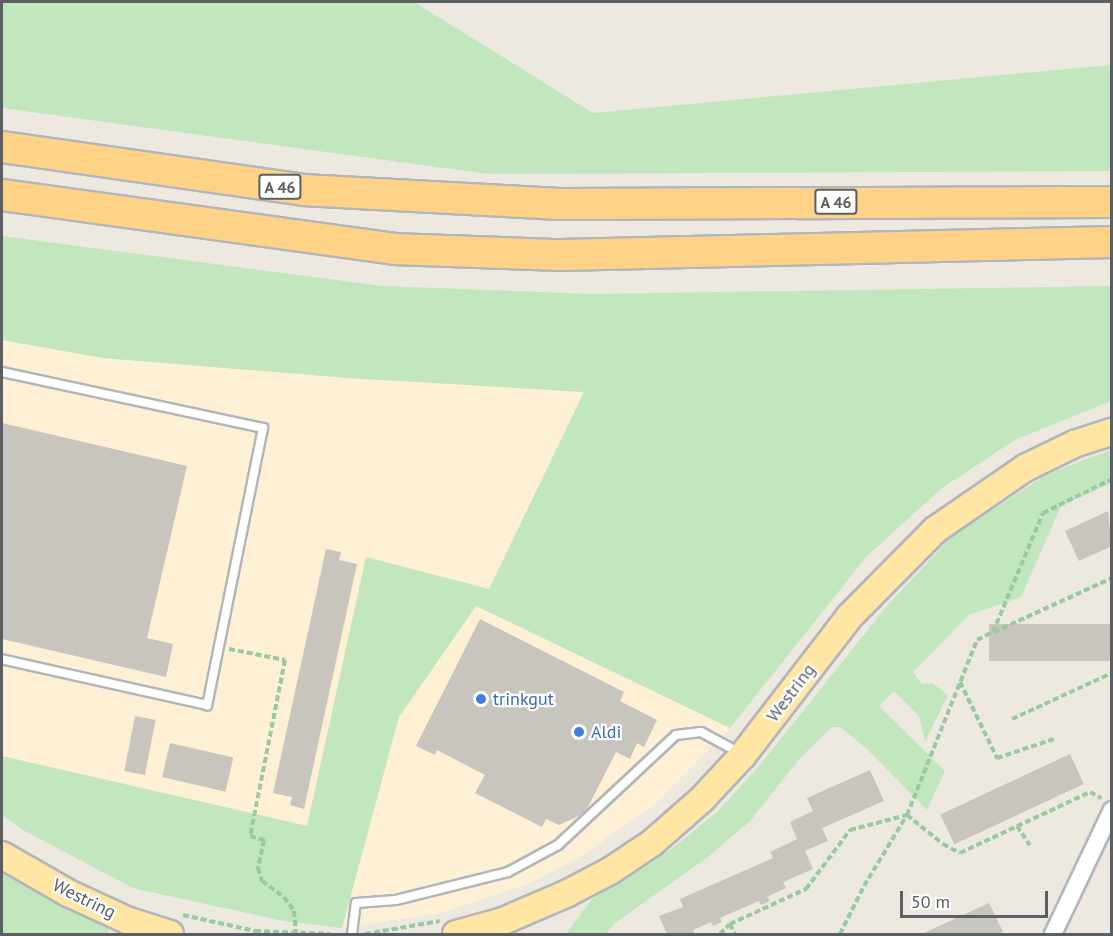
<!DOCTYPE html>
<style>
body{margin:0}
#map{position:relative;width:1113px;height:936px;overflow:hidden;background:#ede9e1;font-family:"PT Sans",sans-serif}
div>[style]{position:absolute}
.commercial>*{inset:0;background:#fef0d5}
.green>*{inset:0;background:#c2e6bd}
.building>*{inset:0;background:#c8c4be;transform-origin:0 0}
.path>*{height:4px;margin-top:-2px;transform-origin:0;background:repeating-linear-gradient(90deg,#98c9a0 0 6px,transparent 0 9px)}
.roads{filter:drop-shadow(2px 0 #b2b5b9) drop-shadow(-2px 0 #b2b5b9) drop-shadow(0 2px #b2b5b9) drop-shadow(0 -2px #b2b5b9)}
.lane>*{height:8px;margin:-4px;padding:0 4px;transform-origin:4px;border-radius:4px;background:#fff}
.street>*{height:16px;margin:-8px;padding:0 8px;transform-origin:8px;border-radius:8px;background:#fff}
.primary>*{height:26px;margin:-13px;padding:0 13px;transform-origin:13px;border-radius:13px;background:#ffe6a5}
.highway>*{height:30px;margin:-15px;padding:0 15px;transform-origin:15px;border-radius:15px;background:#ffd387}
.dots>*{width:16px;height:16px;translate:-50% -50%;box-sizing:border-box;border:3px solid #fff;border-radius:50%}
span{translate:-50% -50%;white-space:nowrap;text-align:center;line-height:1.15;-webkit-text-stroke:4.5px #fff;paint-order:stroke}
.shield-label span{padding:2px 4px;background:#fff;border:2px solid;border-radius:4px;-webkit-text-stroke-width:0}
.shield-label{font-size:16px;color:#5a5f63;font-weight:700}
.street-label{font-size:18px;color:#5a5f63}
.shop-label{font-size:18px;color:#366cbe}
.left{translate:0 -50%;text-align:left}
.frame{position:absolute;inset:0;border:3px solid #5a5f63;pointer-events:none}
.scale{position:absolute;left:900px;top:891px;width:148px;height:27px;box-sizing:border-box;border:3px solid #5a5f63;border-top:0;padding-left:8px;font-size:18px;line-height:21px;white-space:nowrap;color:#5a5f63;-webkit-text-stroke:4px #fff;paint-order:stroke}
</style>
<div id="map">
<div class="commercial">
<i style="clip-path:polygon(2px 340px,103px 358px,348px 378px,585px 392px,489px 589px,366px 558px,308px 826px,2px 756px)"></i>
<i style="clip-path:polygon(476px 606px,730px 728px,653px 806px,578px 858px,528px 884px,442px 913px,342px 928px,399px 717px)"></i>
</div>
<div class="green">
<i style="clip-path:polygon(2px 2px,414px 2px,593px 113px,1111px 65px,1111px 171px,489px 174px,2px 108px)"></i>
<i style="clip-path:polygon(2px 236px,382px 286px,594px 294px,1111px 286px,1111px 401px,1015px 440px,942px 488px,867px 556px,730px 728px,476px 606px,399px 717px,342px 928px,283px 921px,133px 888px,21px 829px,2px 815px,2px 756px,307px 826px,366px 557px,489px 589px,584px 392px,348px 378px,103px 358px,2px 340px)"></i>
<i style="clip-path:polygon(1111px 450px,1111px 483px,1061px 506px,1021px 597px,969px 615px,913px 672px,922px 684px,932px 683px,948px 695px,925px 742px,919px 716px,894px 691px,879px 706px,945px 771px,927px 810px,866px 748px,840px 727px,832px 727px,801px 757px,750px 821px,708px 857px,614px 924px,606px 934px,566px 934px,592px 899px,669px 851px,717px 812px,760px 765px,886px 607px,952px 536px,1049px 473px)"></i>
<i style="clip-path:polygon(2px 864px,109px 927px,108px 934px,2px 934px)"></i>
</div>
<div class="building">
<i style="clip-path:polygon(2px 423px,187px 466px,147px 638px,173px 644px,166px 677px,2px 639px)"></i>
<i style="clip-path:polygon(1108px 511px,1112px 546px,1079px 561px,1065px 531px)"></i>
<i style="clip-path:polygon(326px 549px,341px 552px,339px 560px,357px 564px,304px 809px,290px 805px,292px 797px,273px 793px)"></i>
<i style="clip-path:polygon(480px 619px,624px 692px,620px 701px,657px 720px,644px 747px,637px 743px,630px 759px,616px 752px,585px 813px,559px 825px,546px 819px,542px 827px,475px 793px,485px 775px,437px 750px,435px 755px,416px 746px)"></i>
<i style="left:1112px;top:624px;width:37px;height:123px;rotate:90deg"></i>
<i style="left:135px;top:716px;width:21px;height:56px;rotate:11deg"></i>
<i style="left:170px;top:743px;width:65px;height:35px;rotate:13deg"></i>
<i style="left:1070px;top:754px;width:33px;height:143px;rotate:65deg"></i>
<i style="clip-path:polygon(870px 770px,884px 801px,822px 828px,828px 841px,805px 851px,813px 869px,783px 882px,786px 888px,767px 897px,770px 901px,761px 905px,759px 901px,720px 918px,722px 922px,713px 926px,711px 922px,693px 930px,695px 934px,667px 934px,659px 916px,683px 907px,680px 899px,773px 858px,770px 852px,797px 839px,790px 822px,813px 811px,807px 798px)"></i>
<i style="clip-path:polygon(989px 903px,1003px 932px,999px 934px,922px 934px)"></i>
</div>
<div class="path">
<i style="left:994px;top:632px;width:130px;rotate:-24.6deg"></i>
<i style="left:229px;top:649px;width:57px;rotate:11.1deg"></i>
<i style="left:285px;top:660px;width:179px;rotate:101.2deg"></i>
<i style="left:250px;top:836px;width:15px;rotate:16deg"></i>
<i style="left:264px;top:840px;width:29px;rotate:102deg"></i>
<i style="left:258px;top:868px;width:14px;rotate:73deg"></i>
<i style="left:262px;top:881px;width:27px;rotate:36deg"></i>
<i style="left:284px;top:897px;width:17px;rotate:54deg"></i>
<i style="left:294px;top:911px;width:22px;rotate:85deg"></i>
<i style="left:960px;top:682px;width:85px;rotate:64deg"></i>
<i style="left:997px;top:758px;width:63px;rotate:-18.4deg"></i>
<i style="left:1012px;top:719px;width:110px;rotate:-24.7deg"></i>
<i style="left:1017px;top:826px;width:23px;rotate:56deg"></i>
<i style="left:183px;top:915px;width:74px;rotate:12.5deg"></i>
<i style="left:255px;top:931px;width:75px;rotate:2.3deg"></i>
<i style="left:730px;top:924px;width:11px;rotate:63deg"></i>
<i style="left:365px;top:934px;width:76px;rotate:-9.8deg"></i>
<i style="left:720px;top:934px;width:14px;rotate:-45deg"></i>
<i style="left:730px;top:924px;width:84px;rotate:-24.7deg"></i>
<i style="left:806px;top:889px;width:74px;rotate:-53.3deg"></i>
<i style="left:850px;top:830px;width:59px;rotate:-14.7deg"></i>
<i style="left:907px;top:815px;width:46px;rotate:38.9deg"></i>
<i style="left:943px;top:844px;width:19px;rotate:28deg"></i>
<i style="left:960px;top:853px;width:144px;rotate:-25.1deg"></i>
<i style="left:1090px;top:792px;width:13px;rotate:29deg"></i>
<i style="left:840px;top:934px;width:54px;rotate:-63.4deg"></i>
<i style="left:864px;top:886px;width:83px;rotate:-58.8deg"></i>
<i style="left:907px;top:815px;width:188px;rotate:-68.2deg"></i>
<i style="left:977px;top:640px;width:18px;rotate:-27deg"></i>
<i style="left:993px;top:632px;width:129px;rotate:-67.2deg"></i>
<i style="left:1043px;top:513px;width:77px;rotate:-26.2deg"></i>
</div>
<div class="roads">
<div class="lane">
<i style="left:2px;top:372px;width:267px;rotate:12.1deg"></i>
<i style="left:263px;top:428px;width:283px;rotate:101.4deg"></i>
<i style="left:207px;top:705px;width:210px;rotate:-167.4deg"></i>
<i style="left:352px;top:934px;width:31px;rotate:-83deg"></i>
<i style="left:356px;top:903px;width:40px;rotate:-4.3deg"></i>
<i style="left:396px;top:900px;width:115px;rotate:-14deg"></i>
<i style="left:508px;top:872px;width:57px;rotate:-28.4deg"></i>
<i style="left:558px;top:845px;width:161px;rotate:-43deg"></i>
<i style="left:676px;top:735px;width:25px;rotate:-7deg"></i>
<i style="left:701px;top:732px;width:44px;rotate:28.3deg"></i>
</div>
<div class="street">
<i style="left:1053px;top:934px;width:137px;rotate:-64.6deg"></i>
</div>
<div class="primary">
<i style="left:2px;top:855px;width:76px;rotate:29.9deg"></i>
<i style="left:68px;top:893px;width:67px;rotate:24.7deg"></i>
<i style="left:129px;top:921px;width:43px;rotate:17.6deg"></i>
<i style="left:456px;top:934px;width:49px;rotate:-15.5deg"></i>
<i style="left:503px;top:921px;width:69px;rotate:-23.2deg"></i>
<i style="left:566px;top:894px;width:50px;rotate:-27.6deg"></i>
<i style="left:610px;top:871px;width:50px;rotate:-33.7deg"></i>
<i style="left:652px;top:843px;width:67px;rotate:-41.3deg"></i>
<i style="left:702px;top:799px;width:60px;rotate:-47deg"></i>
<i style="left:743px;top:755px;width:175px;rotate:-52.4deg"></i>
<i style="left:850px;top:616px;width:121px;rotate:-45.3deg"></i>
<i style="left:935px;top:530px;width:109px;rotate:-34.6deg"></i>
<i style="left:1025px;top:468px;width:55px;rotate:-26.1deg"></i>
<i style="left:1074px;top:444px;width:40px;rotate:-18deg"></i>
</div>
<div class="highway">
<i style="left:2px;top:147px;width:304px;rotate:8.1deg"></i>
<i style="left:303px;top:190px;width:257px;rotate:3.1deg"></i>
<i style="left:560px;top:204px;width:552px;rotate:-0.21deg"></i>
<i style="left:2px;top:195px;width:396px;rotate:7.8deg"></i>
<i style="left:394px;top:249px;width:167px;rotate:2.1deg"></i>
<i style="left:561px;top:255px;width:551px;rotate:-1.35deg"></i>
</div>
</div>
<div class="dots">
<i style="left:481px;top:699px;background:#3f7fe0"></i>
<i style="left:579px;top:732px;background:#3f7fe0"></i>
</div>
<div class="shield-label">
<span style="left:280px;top:187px">A 46</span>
<span style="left:836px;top:202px">A 46</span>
</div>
<div class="street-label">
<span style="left:791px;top:693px;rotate:-53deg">Westring</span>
<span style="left:84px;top:899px;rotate:26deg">Westring</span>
</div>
<div class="shop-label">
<span class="left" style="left:493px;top:699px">trinkgut</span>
<span class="left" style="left:591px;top:732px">Aldi</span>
</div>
<div class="frame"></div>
<div class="scale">50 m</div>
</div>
